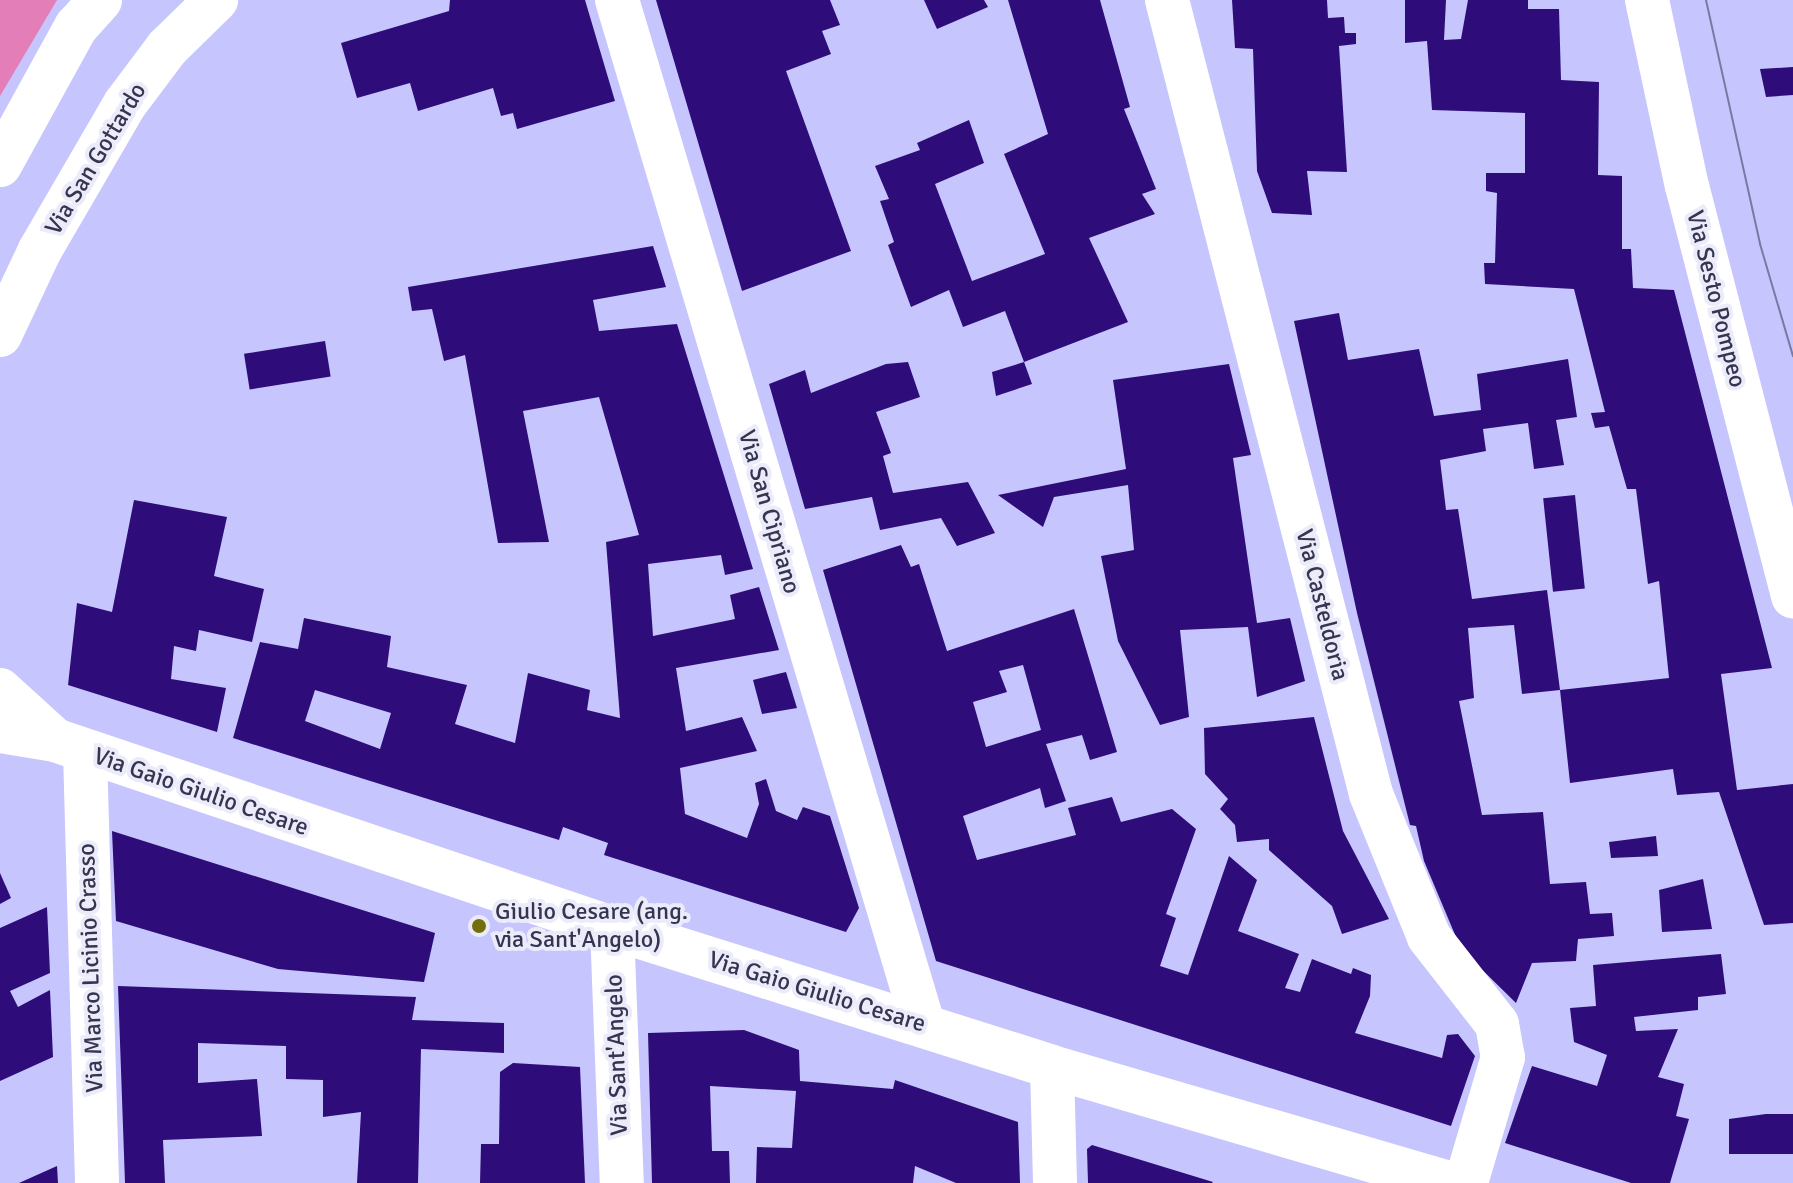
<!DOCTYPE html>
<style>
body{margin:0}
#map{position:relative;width:1793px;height:1183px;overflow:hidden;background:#c6c5fd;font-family:Signika,sans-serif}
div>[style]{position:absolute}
.green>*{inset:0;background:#e37eb8}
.building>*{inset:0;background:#2e0c79;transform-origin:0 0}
.minor>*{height:44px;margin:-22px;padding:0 22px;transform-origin:22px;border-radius:22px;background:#fff}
.major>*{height:44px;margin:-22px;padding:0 22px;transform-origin:22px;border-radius:22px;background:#fff}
.tram>*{height:2px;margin:-1px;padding:0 1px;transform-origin:1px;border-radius:1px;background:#7a79a2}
.dots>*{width:22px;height:22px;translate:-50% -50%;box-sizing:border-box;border:4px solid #ebebf9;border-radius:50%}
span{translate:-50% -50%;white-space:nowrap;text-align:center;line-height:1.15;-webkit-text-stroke:8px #ebebf9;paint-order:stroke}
.street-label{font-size:24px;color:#363551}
.poi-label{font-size:24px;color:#363551}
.left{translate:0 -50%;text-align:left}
</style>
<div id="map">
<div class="green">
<i style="clip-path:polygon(0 0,57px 0,0 96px)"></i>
</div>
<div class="building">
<i style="clip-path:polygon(450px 0,585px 0,615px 101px,517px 129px,513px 113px,501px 116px,493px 88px,418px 111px,410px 83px,357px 98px,341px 43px,449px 11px)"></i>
<i style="clip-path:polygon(656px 0,830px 0,840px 25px,822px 31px,831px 54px,786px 71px,851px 251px,742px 291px)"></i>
<i style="clip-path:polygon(924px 0,984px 0,988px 7px,937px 29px)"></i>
<i style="clip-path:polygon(1008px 0,1100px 0,1130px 107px,1124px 109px,1156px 189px,1142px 194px,1155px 214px,1089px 238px,1128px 322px,1024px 362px,1005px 311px,963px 327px,949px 290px,911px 307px,888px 245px,894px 242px,880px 201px,889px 199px,875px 166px,920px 150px,917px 143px,969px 120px,984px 163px,935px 184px,972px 281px,1045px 254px,1004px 154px,1048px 134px)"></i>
<i style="clip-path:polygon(1232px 0,1327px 0,1328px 18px,1344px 17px,1345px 33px,1356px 33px,1356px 44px,1339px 46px,1347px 172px,1307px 171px,1312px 215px,1272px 213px,1257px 171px,1253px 49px,1235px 48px)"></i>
<i style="clip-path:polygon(1405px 0,1446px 0,1444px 40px,1461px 39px,1468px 0,1528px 0,1528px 9px,1559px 9px,1561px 80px,1599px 82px,1598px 175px,1622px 176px,1622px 249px,1631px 249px,1633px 288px,1674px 290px,1772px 668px,1721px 674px,1737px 790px,1793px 784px,1793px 923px,1764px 925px,1719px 792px,1677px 795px,1673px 769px,1570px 783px,1560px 690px,1669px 678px,1659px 581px,1648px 584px,1636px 489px,1627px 489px,1609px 426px,1595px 428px,1591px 413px,1605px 412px,1574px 289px,1485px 284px,1484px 263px,1495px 263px,1497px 193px,1486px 191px,1486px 173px,1525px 173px,1525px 113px,1432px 110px,1427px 41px,1405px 43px)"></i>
<i style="clip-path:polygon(1793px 67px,1793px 95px,1766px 97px,1760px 69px)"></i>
<i style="clip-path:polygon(evenodd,653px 246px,666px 287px,593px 300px,599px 331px,677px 324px,753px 569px,725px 575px,721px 555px,648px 564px,653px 636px,735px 619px,730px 595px,759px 587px,779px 650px,676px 668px,686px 731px,742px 717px,757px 751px,680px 768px,685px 814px,747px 838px,759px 804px,755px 783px,766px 779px,776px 811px,797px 820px,803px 807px,830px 816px,859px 908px,846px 932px,604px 855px,608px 843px,563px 827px,559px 840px,233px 738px,260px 642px,298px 649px,304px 618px,391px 636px,387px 667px,467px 685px,455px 724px,515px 743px,528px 673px,590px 690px,587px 710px,620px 718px,606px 542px,639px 535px,599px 397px,523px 411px,549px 542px,498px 543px,465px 355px,444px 361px,432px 309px,412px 311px,408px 287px,653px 246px,315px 690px,391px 713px,380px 749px,305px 721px,315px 690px)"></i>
<i style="clip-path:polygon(1339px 313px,1348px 360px,1419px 349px,1434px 416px,1481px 410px,1477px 374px,1568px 359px,1577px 417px,1556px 420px,1564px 465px,1534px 469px,1528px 423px,1483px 429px,1486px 451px,1440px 460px,1446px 510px,1458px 509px,1472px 599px,1547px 590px,1560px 690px,1522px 694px,1514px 625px,1468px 628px,1474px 698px,1459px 701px,1482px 815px,1543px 812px,1550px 884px,1586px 882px,1590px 914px,1612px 913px,1614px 936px,1578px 939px,1576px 961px,1532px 963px,1516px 1003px,1461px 949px,1424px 861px,1416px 826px,1410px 825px,1357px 613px,1294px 321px)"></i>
<i style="left:325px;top:341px;width:36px;height:82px;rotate:81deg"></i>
<i style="clip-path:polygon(908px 362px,920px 397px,876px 412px,891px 453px,883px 456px,893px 493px,968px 482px,995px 533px,957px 546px,941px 518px,880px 530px,872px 497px,805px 509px,769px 384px,805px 370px,811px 393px,886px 364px)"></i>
<i style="clip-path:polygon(1024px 362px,1032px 384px,996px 396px,992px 372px)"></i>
<i style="clip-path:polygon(1229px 364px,1251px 455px,1233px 458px,1257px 623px,1290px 618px,1305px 681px,1257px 697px,1248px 627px,1180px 630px,1189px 717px,1160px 725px,1118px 641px,1101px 556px,1134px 550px,1128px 485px,1054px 497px,1043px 527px,998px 495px,1126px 469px,1113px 380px)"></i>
<i style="left:1575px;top:495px;width:94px;height:32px;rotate:84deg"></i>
<i style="clip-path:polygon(134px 500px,227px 517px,214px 576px,264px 589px,252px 642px,199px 630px,196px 651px,174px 646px,171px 679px,226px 688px,217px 732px,68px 685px,77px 603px,112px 612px)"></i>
<i style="clip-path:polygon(evenodd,901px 545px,911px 567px,919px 564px,947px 651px,1074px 609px,1117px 752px,1090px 760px,1082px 735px,1046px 744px,1066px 801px,1045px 808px,1040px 788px,963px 816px,977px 860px,1076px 835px,1068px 808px,1112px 797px,1121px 822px,1172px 809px,1196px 829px,1166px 914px,1176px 918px,1160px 966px,1188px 975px,1229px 856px,1257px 880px,1238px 931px,1299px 954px,1285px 988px,1300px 992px,1312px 959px,1351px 974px,1353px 968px,1371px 975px,1370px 996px,1355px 1033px,1442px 1058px,1447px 1035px,1458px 1034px,1475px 1056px,1451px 1126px,936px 961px,823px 570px,901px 545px,1023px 665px,1041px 730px,986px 747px,973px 702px,1007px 692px,999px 671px,1023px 665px)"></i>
<i style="clip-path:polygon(786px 672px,797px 708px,762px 714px,753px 680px)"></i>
<i style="clip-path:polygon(1314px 717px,1343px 831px,1389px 919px,1342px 934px,1332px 906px,1269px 850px,1269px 839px,1237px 842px,1235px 825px,1220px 809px,1228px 799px,1205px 774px,1204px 728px)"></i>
<i style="clip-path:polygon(112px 831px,435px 933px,424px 982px,278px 969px,116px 921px)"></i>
<i style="clip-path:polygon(1656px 836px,1658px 856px,1611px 858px,1609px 842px)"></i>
<i style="clip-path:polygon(0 873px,11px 898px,0 904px)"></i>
<i style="clip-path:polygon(1703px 879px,1712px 929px,1662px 932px,1659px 890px)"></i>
<i style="clip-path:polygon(47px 907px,50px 973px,10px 991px,18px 1007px,50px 990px,53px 1057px,0 1081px,0 928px)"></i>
<i style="clip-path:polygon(1721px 954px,1726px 994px,1698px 997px,1698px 1010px,1634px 1017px,1636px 1031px,1678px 1029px,1658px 1077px,1684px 1084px,1676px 1116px,1689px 1119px,1670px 1183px,1631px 1183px,1505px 1143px,1532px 1066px,1597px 1086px,1607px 1055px,1574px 1042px,1570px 1008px,1596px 1006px,1593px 965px)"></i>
<i style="clip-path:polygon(118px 986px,416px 997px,412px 1020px,504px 1023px,504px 1053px,421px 1049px,418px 1183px,357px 1183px,361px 1112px,323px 1117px,323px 1080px,286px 1079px,286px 1046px,198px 1043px,198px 1083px,257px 1079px,262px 1136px,163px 1140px,165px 1183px,125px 1183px)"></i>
<i style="clip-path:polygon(744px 1030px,799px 1050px,800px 1081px,893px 1089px,895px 1080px,1018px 1122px,1020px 1183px,956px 1183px,915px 1166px,913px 1183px,756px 1183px,757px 1147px,792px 1148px,796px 1091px,710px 1086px,712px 1151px,729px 1151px,730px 1183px,652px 1183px,648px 1033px)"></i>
<i style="clip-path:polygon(513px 1063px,580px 1067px,585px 1183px,480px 1183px,481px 1144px,499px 1144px,500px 1072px)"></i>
<i style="clip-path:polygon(1766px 1114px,1793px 1114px,1793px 1154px,1729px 1154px,1729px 1119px)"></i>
<i style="clip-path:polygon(1092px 1145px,1213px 1182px,1212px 1183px,1088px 1183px,1087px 1149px)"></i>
<i style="clip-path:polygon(57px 1166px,58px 1183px,19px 1183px)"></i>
</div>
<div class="minor">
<i style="left:617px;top:0;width:1069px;rotate:73.36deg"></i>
<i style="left:1167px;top:0;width:820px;rotate:75.59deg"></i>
<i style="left:1371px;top:794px;width:154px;rotate:67.9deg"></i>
<i style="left:1429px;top:937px;width:110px;rotate:52deg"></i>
<i style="left:1497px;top:1024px;width:34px;rotate:80deg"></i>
<i style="left:1503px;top:1057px;width:131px;rotate:106.4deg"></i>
<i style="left:1647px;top:0;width:190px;rotate:77.9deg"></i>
<i style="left:1687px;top:186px;width:424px;rotate:75.5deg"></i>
<i style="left:0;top:690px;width:74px;rotate:42.3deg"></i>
<i style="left:0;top:731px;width:56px;rotate:9.3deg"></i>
<i style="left:55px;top:740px;width:588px;rotate:18.65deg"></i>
<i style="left:612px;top:928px;width:461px;rotate:17.5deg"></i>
<i style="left:1052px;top:1067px;width:413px;rotate:16.3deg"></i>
<i style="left:85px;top:752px;width:431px;rotate:88.4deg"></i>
<i style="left:612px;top:928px;width:255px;rotate:87.8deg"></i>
<i style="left:1052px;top:1067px;width:116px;rotate:88.5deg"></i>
</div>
<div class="major">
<i style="left:0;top:165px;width:158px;rotate:-61.2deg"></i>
<i style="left:76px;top:27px;width:36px;rotate:-48deg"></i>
<i style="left:0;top:335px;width:94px;rotate:-64.8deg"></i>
<i style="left:40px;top:250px;width:169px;rotate:-59.8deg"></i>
<i style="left:125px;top:104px;width:70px;rotate:-53.1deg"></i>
<i style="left:167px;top:48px;width:69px;rotate:-44.4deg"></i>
</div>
<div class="tram">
<i style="left:1706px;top:0;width:250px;rotate:77.5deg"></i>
<i style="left:1760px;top:244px;width:117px;rotate:73.6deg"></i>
</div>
<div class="dots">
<i style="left:479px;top:926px;background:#746e0c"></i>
</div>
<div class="street-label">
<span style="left:96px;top:159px;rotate:-59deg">Via San Gottardo</span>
<span style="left:1716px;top:299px;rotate:76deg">Via Sesto Pompeo</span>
<span style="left:769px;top:512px;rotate:74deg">Via San Cipriano</span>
<span style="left:1322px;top:605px;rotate:76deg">Via Casteldoria</span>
<span style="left:201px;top:792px;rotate:19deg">Via Gaio Giulio Cesare</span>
<span style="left:91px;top:968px;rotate:-92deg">Via Marco Licinio Crasso</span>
<span style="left:817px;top:992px;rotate:17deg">Via Gaio Giulio Cesare</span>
<span style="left:617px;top:1055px;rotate:-92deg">Via Sant'Angelo</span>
</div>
<div class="poi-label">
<span class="left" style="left:495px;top:926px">Giulio Cesare (ang.<br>via Sant'Angelo)</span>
</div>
</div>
